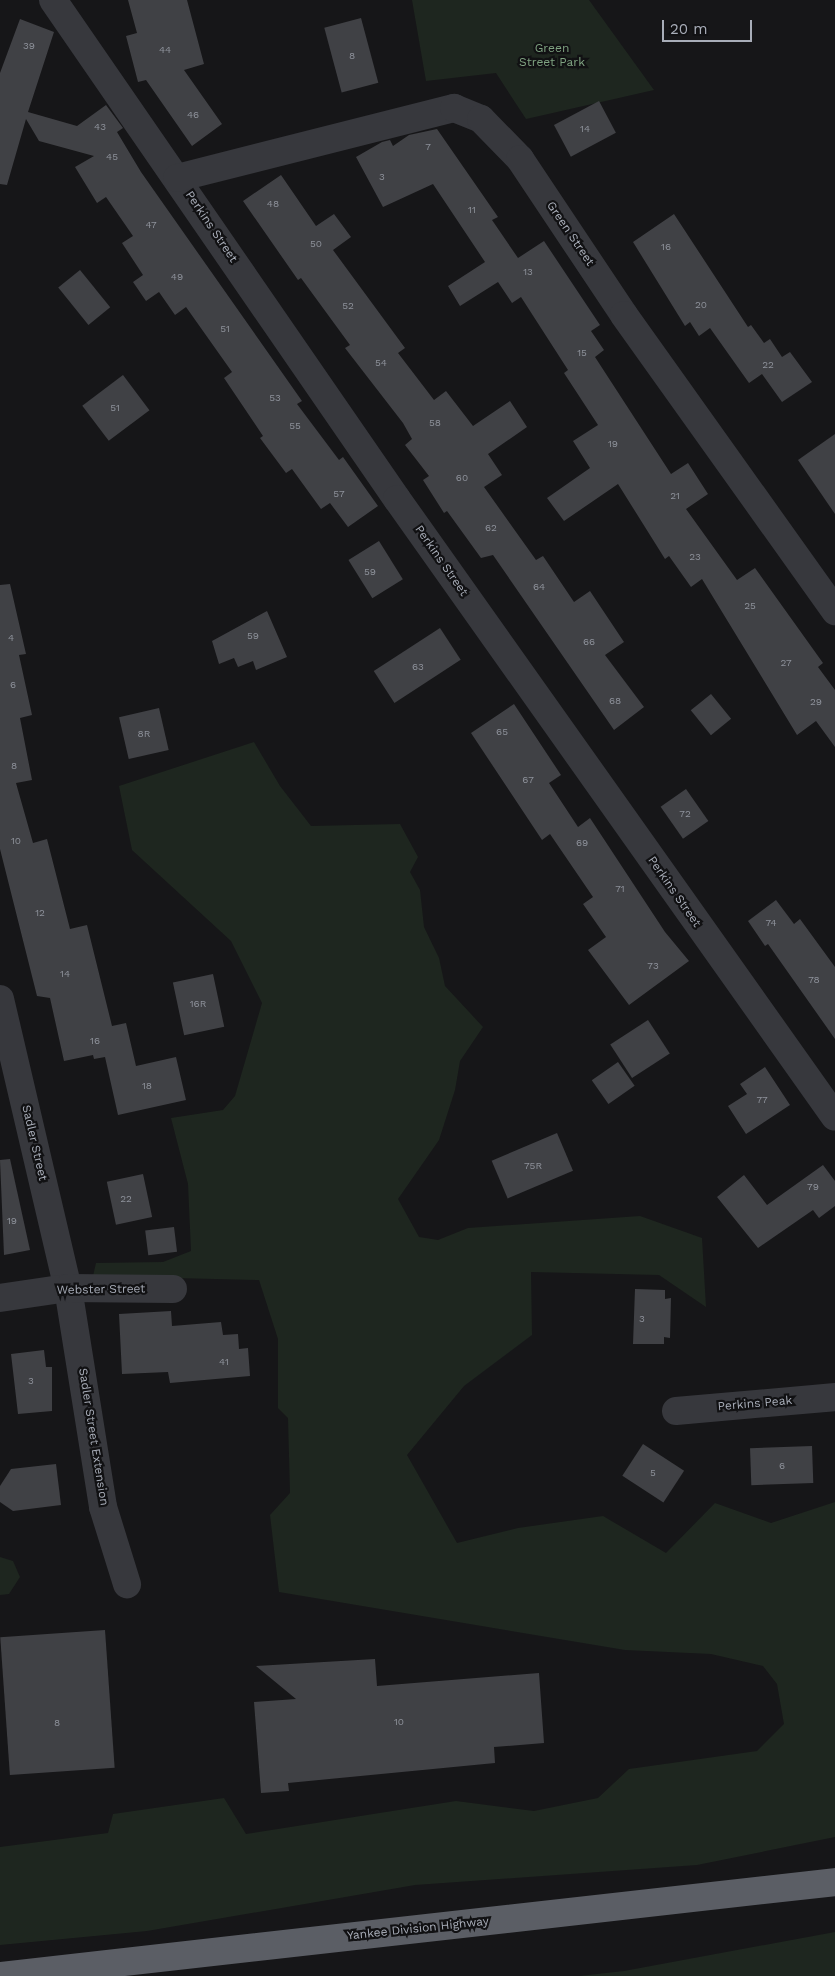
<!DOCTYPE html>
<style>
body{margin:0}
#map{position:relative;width:835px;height:1976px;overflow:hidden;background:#161618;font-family:"Work Sans",sans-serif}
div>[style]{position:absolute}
.green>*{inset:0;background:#1e261f}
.building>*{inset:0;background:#404145;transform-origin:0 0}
.minor>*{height:28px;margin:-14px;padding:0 14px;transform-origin:14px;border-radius:14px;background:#37383d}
.trunk>*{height:28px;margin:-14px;padding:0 14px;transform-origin:14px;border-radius:14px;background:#5b5e65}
span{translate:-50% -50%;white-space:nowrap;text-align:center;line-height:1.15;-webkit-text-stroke:4.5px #111113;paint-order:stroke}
.number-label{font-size:10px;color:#8e929b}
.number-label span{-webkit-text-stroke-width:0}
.park-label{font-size:12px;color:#7fa381}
.street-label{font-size:12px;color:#a8adb8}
.scale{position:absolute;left:662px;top:20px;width:90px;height:22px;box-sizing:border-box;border:2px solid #a8adb8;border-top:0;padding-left:6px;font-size:15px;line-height:18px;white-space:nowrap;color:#a8adb8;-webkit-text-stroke:4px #111113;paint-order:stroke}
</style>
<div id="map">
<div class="green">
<i style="clip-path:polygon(412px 0,589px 0,654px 90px,526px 119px,496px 73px,426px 81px)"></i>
<i style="clip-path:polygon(254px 742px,280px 786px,311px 826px,400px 824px,418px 857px,410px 872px,420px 890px,424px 927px,439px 958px,445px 986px,483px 1027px,460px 1061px,455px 1090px,439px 1140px,398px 1199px,419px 1237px,438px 1240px,468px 1228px,640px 1216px,702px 1238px,706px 1307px,659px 1275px,531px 1272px,532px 1335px,464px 1386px,407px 1455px,457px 1543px,518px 1528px,603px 1516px,666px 1553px,715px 1503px,771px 1523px,835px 1502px,835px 1837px,697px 1865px,415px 1885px,147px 1931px,0 1945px,0 1847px,108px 1833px,113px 1814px,224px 1798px,246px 1834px,456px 1801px,534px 1811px,598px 1798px,629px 1769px,757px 1751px,784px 1724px,777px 1684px,763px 1666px,711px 1654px,625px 1650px,279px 1592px,270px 1515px,290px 1493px,288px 1418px,278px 1408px,278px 1339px,259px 1280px,93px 1276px,96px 1263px,163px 1262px,191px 1251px,188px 1184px,171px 1118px,223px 1110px,235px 1096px,262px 1003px,231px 941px,132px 850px,119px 786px)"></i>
<i style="clip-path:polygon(0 1557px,13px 1561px,20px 1577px,9px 1594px,0 1595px)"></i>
<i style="clip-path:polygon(835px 1932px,835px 1976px,579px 1976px,624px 1971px)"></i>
</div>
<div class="building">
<i style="clip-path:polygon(128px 0,187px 0,204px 64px,184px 70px,222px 124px,192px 146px,146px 80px,138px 82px,126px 36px,137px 33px)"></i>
<i style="left:361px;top:18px;width:67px;height:38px;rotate:75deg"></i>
<i style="clip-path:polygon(20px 19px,54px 32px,28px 112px,77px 126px,106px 105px,123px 128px,117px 132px,141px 172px,302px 401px,297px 404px,339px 460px,343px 457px,378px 506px,348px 527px,330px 503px,321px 509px,292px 469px,286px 473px,260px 438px,263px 436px,224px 378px,232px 372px,186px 307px,175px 315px,159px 292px,146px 301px,133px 282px,143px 275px,122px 243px,133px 236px,106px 197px,97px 203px,75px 167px,94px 156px,39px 141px,26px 119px,7px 185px,0 184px,0 73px)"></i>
<i style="left:599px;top:101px;width:36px;height:51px;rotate:62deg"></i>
<i style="clip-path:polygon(437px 129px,498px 217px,492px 220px,518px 258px,544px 241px,600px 325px,591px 331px,604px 350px,595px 357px,671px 474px,688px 463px,708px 494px,686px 509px,737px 580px,755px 568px,823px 663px,818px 667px,835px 690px,835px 747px,816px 721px,797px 735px,702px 579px,691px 587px,669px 556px,665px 559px,618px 484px,564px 521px,547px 498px,590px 468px,573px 441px,598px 425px,564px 373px,568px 370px,521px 297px,512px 303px,498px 282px,460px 306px,448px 286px,485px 262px,433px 184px,383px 207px,356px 157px,382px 142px,390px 140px,393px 146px,409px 135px)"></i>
<i style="clip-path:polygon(281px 175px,316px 226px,334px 214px,351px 237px,333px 250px,405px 348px,398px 353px,434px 400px,446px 391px,473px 426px,510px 401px,527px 427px,488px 454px,502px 475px,484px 487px,536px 560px,543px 556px,574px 602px,590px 591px,624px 642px,605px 655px,644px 707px,614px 730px,493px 555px,481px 558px,447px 511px,444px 513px,423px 480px,429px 476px,405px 445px,412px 439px,403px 423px,345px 348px,350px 345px,301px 278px,298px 280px,243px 201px)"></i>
<i style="clip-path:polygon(674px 214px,748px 327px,751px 325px,764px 343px,770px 339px,782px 357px,790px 352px,812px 382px,782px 402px,762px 374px,749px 383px,710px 328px,699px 336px,690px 322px,685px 326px,633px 242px)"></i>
<i style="left:80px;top:270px;width:48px;height:28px;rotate:51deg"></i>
<i style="left:123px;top:375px;width:44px;height:51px;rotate:53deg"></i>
<i style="clip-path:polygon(835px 434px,835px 514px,798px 460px)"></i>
<i style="left:379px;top:541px;width:45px;height:36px;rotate:58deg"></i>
<i style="clip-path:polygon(10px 584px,26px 654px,19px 655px,32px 715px,20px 718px,32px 780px,16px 783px,33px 843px,47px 839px,70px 929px,87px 925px,112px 1026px,126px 1023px,136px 1066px,176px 1057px,186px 1100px,118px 1115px,105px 1057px,94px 1059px,93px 1055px,64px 1061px,50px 998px,37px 996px,0 849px,0 585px)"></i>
<i style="clip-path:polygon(267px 611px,287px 657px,256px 670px,253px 661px,238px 667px,234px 658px,219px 664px,212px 641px)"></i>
<i style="left:440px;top:628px;width:38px;height:79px;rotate:57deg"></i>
<i style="left:711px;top:694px;width:32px;height:26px;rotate:51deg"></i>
<i style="clip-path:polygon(514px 704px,561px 775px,549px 783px,578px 827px,590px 818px,665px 932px,689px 961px,629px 1005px,588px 950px,606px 937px,583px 904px,593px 897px,550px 834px,542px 840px,471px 733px)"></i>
<i style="left:159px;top:708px;width:43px;height:41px;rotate:77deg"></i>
<i style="left:686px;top:789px;width:39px;height:31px;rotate:55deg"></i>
<i style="clip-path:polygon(776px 900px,794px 924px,800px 919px,835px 967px,835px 1039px,768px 944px,765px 946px,748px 921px)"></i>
<i style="left:213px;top:974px;width:54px;height:41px;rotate:78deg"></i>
<i style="left:648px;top:1020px;width:40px;height:45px;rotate:57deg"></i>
<i style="left:618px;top:1062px;width:29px;height:32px;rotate:55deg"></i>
<i style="clip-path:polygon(765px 1067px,790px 1105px,746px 1134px,728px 1106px,747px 1094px,740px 1084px)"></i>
<i style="left:557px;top:1133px;width:41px;height:71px;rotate:67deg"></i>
<i style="clip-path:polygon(10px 1159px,30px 1250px,4px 1255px,0 1160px)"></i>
<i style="clip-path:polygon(823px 1165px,835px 1181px,835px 1206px,819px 1218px,813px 1210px,758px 1248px,717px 1197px,744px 1175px,767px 1205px)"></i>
<i style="left:143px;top:1174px;width:44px;height:37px;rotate:78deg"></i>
<i style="left:174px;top:1227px;width:25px;height:29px;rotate:83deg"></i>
<i style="clip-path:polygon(635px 1289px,665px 1290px,665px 1299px,671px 1298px,670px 1338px,664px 1337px,664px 1344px,633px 1344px)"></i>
<i style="clip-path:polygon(171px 1311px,172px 1326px,221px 1322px,223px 1335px,238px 1334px,239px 1349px,248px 1348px,250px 1376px,170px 1383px,168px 1372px,122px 1374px,119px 1314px)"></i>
<i style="clip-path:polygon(44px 1350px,46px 1367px,52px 1367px,52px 1411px,18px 1414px,11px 1354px)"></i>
<i style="left:643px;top:1444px;width:49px;height:38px;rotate:33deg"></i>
<i style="left:812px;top:1446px;width:37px;height:62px;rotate:88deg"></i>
<i style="clip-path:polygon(56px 1464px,61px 1505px,13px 1511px,0 1502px,0 1486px,11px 1469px)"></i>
<i style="left:105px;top:1630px;width:138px;height:105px;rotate:86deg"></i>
<i style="clip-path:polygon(375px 1659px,377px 1686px,539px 1673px,544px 1743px,494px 1747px,495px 1763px,288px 1783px,289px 1791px,261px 1793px,254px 1702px,296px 1699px,256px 1666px)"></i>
</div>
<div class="minor">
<i style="left:53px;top:0;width:606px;rotate:55.42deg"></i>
<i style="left:397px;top:499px;width:757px;rotate:54.67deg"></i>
<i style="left:177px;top:178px;width:286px;rotate:-14.2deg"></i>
<i style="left:454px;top:108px;width:29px;rotate:22deg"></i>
<i style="left:481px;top:119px;width:56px;rotate:45.7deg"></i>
<i style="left:520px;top:159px;width:187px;rotate:56.3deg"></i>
<i style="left:624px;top:315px;width:364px;rotate:54.5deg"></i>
<i style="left:0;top:999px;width:297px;rotate:76.8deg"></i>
<i style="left:68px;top:1288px;width:222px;rotate:80.9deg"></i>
<i style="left:103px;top:1507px;width:81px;rotate:72.7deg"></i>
<i style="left:0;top:1298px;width:69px;rotate:-8.4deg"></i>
<i style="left:68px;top:1288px;width:105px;rotate:0.5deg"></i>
<i style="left:676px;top:1411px;width:160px;rotate:-5deg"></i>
</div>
<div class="trunk">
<i style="left:0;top:1976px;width:840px;rotate:-6.42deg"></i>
</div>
<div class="number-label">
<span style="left:29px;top:46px">39</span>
<span style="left:165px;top:50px">44</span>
<span style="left:352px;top:56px">8</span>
<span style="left:193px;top:115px">46</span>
<span style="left:100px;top:127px">43</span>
<span style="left:585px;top:129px">14</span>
<span style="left:428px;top:147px">7</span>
<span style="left:112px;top:157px">45</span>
<span style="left:382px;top:177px">3</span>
<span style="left:273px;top:204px">48</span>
<span style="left:472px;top:210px">11</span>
<span style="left:151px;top:225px">47</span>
<span style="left:316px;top:244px">50</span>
<span style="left:666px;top:247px">16</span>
<span style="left:528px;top:272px">13</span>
<span style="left:177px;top:277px">49</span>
<span style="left:701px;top:305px">20</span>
<span style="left:348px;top:306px">52</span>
<span style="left:225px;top:329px">51</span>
<span style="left:582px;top:353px">15</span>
<span style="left:381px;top:363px">54</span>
<span style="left:768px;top:365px">22</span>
<span style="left:275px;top:398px">53</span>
<span style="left:115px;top:408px">51</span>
<span style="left:435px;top:423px">58</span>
<span style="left:295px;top:426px">55</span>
<span style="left:613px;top:444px">19</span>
<span style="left:462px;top:478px">60</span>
<span style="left:339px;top:494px">57</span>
<span style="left:675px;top:496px">21</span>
<span style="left:491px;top:528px">62</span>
<span style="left:695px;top:557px">23</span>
<span style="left:370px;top:572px">59</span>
<span style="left:539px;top:587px">64</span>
<span style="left:750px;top:606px">25</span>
<span style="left:253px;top:636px">59</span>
<span style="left:11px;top:638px">4</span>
<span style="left:589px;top:642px">66</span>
<span style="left:786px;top:663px">27</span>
<span style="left:418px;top:667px">63</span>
<span style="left:13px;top:685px">6</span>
<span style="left:615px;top:701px">68</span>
<span style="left:816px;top:702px">29</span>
<span style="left:502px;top:732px">65</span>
<span style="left:144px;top:734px">8R</span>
<span style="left:14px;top:766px">8</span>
<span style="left:528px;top:780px">67</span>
<span style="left:685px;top:814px">72</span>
<span style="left:16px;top:841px">10</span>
<span style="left:582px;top:843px">69</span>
<span style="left:620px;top:889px">71</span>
<span style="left:40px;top:913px">12</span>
<span style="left:771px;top:923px">74</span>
<span style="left:653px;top:966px">73</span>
<span style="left:65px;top:974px">14</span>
<span style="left:814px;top:980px">78</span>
<span style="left:198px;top:1004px">16R</span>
<span style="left:95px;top:1041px">16</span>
<span style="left:147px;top:1086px">18</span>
<span style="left:762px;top:1100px">77</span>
<span style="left:533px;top:1166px">75R</span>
<span style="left:813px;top:1187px">79</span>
<span style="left:126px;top:1199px">22</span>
<span style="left:12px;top:1221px">19</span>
<span style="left:642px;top:1319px">3</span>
<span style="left:224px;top:1362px">41</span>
<span style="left:31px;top:1381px">3</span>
<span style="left:782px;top:1466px">6</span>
<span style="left:653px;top:1473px">5</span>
<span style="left:399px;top:1722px">10</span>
<span style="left:57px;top:1723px">8</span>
</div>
<div class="park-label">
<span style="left:552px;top:56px">Green<br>Street Park</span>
</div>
<div class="street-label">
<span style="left:211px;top:227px;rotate:56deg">Perkins Street</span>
<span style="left:570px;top:234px;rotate:56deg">Green Street</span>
<span style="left:441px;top:561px;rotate:55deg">Perkins Street</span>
<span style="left:674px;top:892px;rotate:55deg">Perkins Street</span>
<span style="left:34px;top:1143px;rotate:77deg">Sadler Street</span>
<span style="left:101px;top:1290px;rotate:-1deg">Webster Street</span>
<span style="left:755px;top:1404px;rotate:-5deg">Perkins Peak</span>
<span style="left:93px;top:1437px;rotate:81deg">Sadler Street Extension</span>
<span style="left:418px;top:1929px;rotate:-6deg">Yankee Division Highway</span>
</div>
<div class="scale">20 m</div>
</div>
